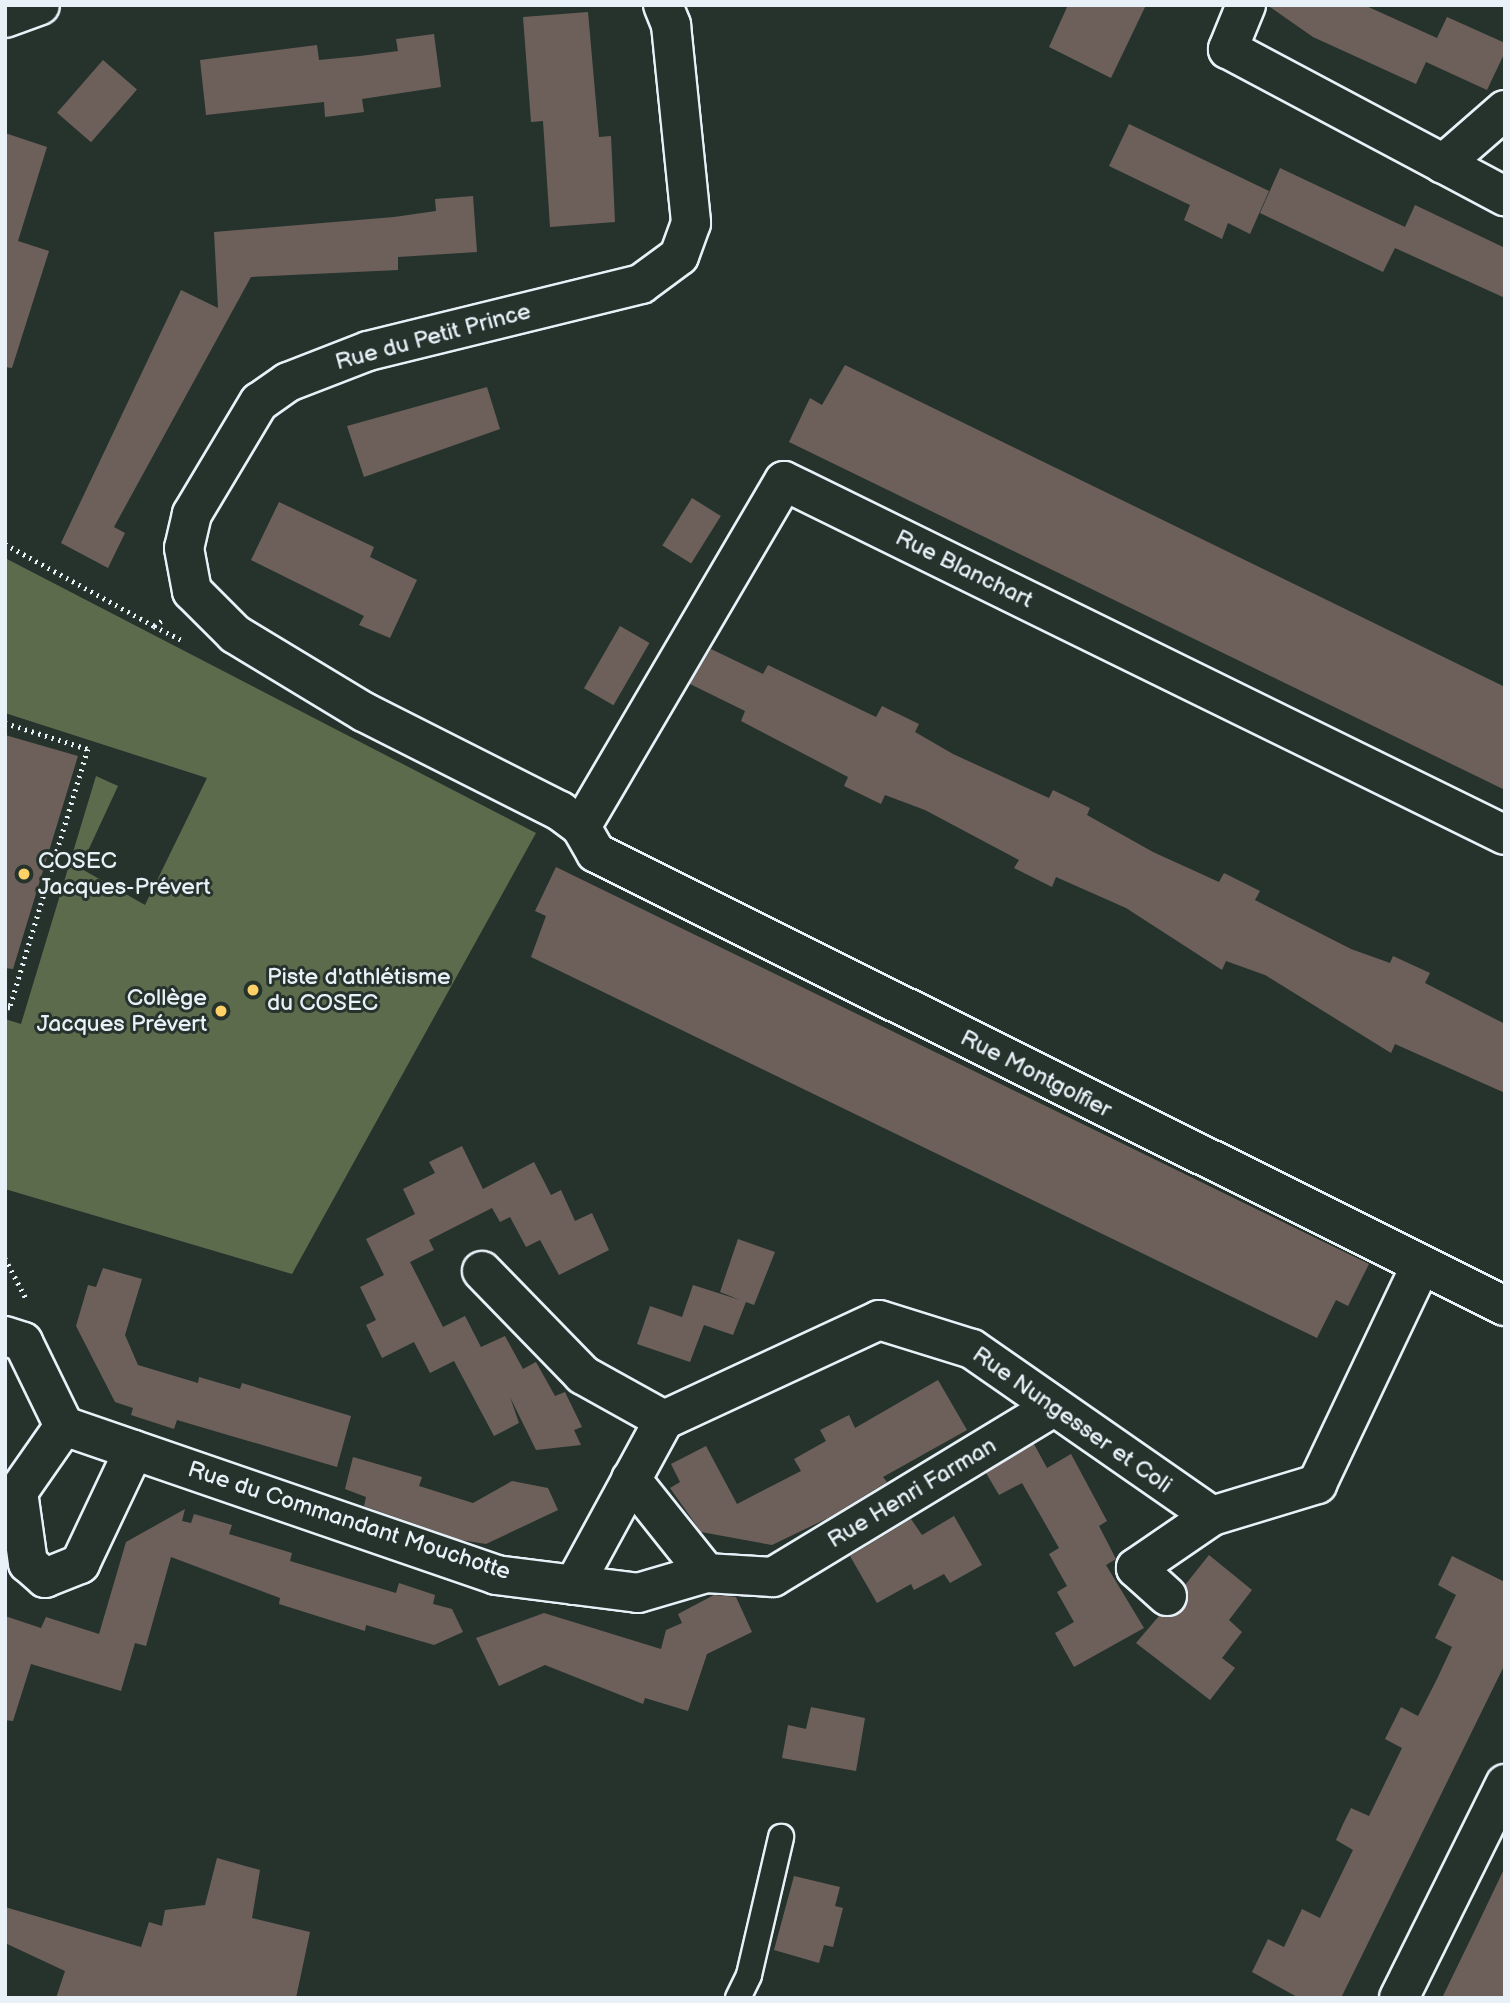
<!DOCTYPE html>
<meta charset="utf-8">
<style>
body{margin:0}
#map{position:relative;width:1510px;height:2003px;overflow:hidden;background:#26332d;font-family:"Balsamiq Sans",sans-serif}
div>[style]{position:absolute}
.green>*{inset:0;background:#5d6b4d}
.building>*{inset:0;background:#6d605a;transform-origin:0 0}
.path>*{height:4.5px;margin-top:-2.25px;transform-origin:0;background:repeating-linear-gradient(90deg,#e8f1f8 0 2px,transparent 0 7px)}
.roads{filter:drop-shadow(2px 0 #e8f1f8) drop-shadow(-2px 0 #e8f1f8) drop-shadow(0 2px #e8f1f8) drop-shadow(0 -2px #e8f1f8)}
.lane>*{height:24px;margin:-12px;padding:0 12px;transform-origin:12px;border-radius:12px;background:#26332d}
.street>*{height:38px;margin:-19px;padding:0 19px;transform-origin:19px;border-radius:19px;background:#26332d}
.secondary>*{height:38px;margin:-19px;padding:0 19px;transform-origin:19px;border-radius:19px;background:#26332d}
.dots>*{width:19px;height:19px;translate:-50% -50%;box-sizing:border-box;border:4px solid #26332d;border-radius:50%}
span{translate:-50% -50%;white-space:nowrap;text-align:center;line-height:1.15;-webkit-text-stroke:6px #26332d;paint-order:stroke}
.street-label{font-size:23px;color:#e8f1f8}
.poi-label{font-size:23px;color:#e8f1f8}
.left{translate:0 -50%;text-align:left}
.right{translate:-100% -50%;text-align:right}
.frame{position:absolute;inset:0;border:7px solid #e8f1f8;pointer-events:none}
</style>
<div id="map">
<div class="green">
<i style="clip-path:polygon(5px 558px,536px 833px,292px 1274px,5px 1189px,5px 1019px,21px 1024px,96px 776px,118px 786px,80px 868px,145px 905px,207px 778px,5px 713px)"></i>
</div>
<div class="building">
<i style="clip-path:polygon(1068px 5px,1146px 5px,1111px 78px,1049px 47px)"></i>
<i style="clip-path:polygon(1267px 5px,1364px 5px,1437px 38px,1447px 17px,1505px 43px,1505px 52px,1487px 90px,1426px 62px,1416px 84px,1313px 37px)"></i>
<i style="clip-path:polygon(588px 12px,599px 137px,611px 136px,615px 222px,550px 227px,543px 121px,531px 122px,523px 17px)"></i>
<i style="clip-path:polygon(434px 34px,441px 87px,362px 99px,364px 112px,325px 117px,324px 102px,206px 115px,200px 60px,317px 45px,319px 60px,360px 56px,398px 51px,396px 39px)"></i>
<i style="left:103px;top:60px;width:45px;height:70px;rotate:41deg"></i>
<i style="clip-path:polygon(1129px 124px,1269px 191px,1250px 234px,1228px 223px,1222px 239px,1184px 220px,1190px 205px,1109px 166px)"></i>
<i style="clip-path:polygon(5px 133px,47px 147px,18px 241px,49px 251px,12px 368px,5px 367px)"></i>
<i style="clip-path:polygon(1280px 168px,1405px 227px,1415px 205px,1505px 248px,1505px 298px,1395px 248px,1383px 272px,1260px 213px)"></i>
<i style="clip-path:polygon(473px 196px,477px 252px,398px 257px,398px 270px,251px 277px,114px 527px,125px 533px,108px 568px,61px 543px,181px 290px,218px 308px,214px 232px,394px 217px,436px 211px,435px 199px)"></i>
<i style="clip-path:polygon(845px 365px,1505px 687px,1505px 790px,789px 442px,810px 398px,822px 405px)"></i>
<i style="clip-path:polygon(487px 387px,500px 429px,364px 477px,347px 426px)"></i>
<i style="left:692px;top:498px;width:34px;height:56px;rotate:32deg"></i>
<i style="clip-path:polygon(279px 502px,374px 547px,370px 557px,417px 580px,390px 638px,359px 625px,364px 616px,251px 560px)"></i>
<i style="left:620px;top:626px;width:34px;height:72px;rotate:30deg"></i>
<i style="clip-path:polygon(711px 649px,763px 674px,768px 665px,876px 717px,882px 706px,919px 724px,915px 732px,953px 754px,1049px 798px,1053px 790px,1090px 808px,1087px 815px,1153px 852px,1219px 882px,1224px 873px,1260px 891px,1255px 900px,1351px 949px,1390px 963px,1393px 956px,1430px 973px,1425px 983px,1505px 1024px,1505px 1093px,1395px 1044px,1391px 1053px,1265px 975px,1226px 961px,1222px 970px,1126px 908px,1056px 877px,1052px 887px,1014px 868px,1019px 860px,925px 810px,885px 795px,881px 804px,844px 786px,848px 777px,741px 721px,745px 711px,690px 684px)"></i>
<i style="clip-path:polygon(5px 735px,78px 756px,13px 969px,5px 968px)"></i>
<i style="clip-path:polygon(556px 867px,1369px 1264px,1348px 1306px,1336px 1300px,1317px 1338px,531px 957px,546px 916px,535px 911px)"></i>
<i style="clip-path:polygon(462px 1146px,483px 1189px,534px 1162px,551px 1195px,561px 1190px,575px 1221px,592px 1213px,609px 1250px,559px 1275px,540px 1240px,526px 1247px,510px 1217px,500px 1222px,492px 1208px,429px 1240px,434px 1250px,410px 1262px,443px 1327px,465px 1316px,481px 1347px,505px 1336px,523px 1369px,536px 1362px,555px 1396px,565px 1392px,582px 1427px,574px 1430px,581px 1445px,536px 1450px,510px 1397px,519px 1423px,494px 1436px,454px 1361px,430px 1373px,414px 1342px,382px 1358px,366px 1325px,376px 1320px,360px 1287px,384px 1275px,366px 1239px,415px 1214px,403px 1189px,435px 1173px,429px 1162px)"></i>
<i style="clip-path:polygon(738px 1239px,775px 1252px,754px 1305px,746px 1302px,733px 1335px,704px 1325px,690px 1362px,637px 1344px,650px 1306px,682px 1317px,693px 1285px,740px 1300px,720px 1292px)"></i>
<i style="clip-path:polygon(103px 1268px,142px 1279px,125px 1335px,138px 1365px,198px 1383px,199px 1377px,240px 1389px,242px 1383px,351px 1416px,337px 1467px,177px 1420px,174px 1429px,131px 1415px,133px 1408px,115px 1402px,76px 1326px,88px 1285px,96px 1287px)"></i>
<i style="clip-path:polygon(938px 1380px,967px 1430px,883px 1477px,887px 1482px,828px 1518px,772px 1545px,701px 1532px,670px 1488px,680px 1482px,671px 1464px,706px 1446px,737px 1504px,801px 1471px,794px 1459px,826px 1441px,820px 1430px,849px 1415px,855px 1428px)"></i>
<i style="clip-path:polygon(1034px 1444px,1047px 1468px,1071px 1454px,1107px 1521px,1099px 1526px,1116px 1559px,1106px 1565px,1144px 1628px,1074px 1667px,1055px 1633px,1074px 1622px,1057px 1592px,1067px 1586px,1049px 1554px,1059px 1548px,1022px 1483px,999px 1495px,986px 1473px)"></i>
<i style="clip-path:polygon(353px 1457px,422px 1477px,419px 1486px,473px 1503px,512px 1481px,548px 1488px,558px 1510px,486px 1544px,461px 1540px,364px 1506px,366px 1497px,345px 1489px)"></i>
<i style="clip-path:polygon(185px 1509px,182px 1521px,191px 1523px,194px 1514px,232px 1525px,229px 1534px,292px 1553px,290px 1561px,396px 1593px,399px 1583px,435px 1595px,433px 1604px,452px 1609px,463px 1632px,434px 1645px,366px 1625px,365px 1631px,279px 1604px,280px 1598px,171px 1557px,146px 1646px,135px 1643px,121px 1691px,31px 1664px,13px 1721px,5px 1720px,5px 1616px,41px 1628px,46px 1617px,99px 1634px,126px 1542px)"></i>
<i style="clip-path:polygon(954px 1516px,982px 1565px,950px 1583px,944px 1574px,914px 1590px,911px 1584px,877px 1603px,850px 1556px,911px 1519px,922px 1535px)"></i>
<i style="clip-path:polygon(1209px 1555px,1252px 1590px,1229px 1620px,1242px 1632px,1222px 1658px,1235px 1668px,1210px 1700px,1136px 1643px,1159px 1616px,1184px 1610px,1185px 1585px)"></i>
<i style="clip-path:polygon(1452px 1556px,1505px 1582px,1505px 1664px,1341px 1998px,1299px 1998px,1252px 1972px,1268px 1939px,1284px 1947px,1302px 1909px,1320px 1918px,1353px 1850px,1336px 1840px,1343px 1824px,1351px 1808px,1369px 1816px,1402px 1748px,1385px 1739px,1401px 1707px,1418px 1716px,1436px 1681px,1452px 1647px,1435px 1638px,1456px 1595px,1438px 1585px)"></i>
<i style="clip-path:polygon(714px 1595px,736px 1597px,752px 1632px,707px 1654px,688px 1711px,645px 1698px,643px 1704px,545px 1665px,499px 1686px,476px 1638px,544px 1613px,661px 1649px,666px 1630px,682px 1623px,678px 1614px)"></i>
<i style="clip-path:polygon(811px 1707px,865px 1718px,856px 1771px,782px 1758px,788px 1725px,806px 1729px)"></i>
<i style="clip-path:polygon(217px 1858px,260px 1870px,252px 1918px,310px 1932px,296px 1998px,56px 1998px,65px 1971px,5px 1943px,5px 1907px,141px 1947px,149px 1922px,162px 1926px,165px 1910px,205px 1905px)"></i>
<i style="clip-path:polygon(1505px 1867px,1505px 1998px,1442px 1998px,1475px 1930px)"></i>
<i style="clip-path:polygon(794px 1876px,840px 1887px,835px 1906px,843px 1908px,833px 1947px,824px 1945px,819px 1963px,774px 1950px)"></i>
</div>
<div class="path">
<i style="left:5px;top:544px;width:170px;rotate:28.8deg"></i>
<i style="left:154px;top:626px;width:12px;rotate:-35deg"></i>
<i style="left:154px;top:626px;width:30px;rotate:27deg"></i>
<i style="left:5px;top:723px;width:87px;rotate:17.4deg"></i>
<i style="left:88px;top:749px;width:270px;rotate:106.8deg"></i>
<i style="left:10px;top:1008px;width:5px;rotate:-169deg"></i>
<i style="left:5px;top:1258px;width:47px;rotate:62.4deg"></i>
</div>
<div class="roads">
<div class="lane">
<i style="left:738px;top:1998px;width:25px;rotate:-64deg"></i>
<i style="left:749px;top:1975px;width:142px;rotate:-76.9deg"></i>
</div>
<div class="street">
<i style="left:663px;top:5px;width:22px;rotate:68deg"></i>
<i style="left:671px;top:25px;width:199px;rotate:84.2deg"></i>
<i style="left:691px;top:223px;width:35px;rotate:110deg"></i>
<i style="left:679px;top:256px;width:47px;rotate:143.6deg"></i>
<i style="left:641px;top:284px;width:281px;rotate:166.2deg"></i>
<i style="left:368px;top:351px;width:86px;rotate:158.8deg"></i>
<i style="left:288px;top:382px;width:35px;rotate:145deg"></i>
<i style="left:259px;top:402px;width:131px;rotate:120.9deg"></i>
<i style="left:192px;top:514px;width:35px;rotate:103deg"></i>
<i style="left:184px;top:548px;width:44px;rotate:79.5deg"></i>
<i style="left:192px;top:591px;width:61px;rotate:45deg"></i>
<i style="left:235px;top:634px;width:151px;rotate:31.2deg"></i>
<i style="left:364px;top:712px;width:220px;rotate:26.8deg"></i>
<i style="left:560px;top:811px;width:26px;rotate:37deg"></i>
<i style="left:581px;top:827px;width:30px;rotate:60deg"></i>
<i style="left:596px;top:853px;width:1016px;rotate:26.49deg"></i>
<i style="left:1246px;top:5px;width:48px;rotate:112.2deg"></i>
<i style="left:1228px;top:49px;width:314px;rotate:28deg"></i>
<i style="left:5px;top:18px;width:37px;rotate:-20deg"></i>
<i style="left:1443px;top:164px;width:82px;rotate:-41.1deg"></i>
<i style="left:581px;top:827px;width:401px;rotate:-59.6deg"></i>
<i style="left:784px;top:481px;width:803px;rotate:26.15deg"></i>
<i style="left:482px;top:1271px;width:145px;rotate:45.8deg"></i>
<i style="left:583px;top:1375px;width:93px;rotate:29.1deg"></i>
<i style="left:5px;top:1336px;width:19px;rotate:18deg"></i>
<i style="left:23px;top:1342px;width:93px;rotate:64deg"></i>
<i style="left:64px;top:1426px;width:457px;rotate:19deg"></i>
<i style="left:496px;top:1575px;width:143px;rotate:7.2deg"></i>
<i style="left:638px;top:1593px;width:71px;rotate:-16.4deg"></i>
<i style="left:706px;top:1573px;width:67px;rotate:3.4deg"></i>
<i style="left:773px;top:1577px;width:324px;rotate:-31.2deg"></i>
<i style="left:64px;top:1426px;width:80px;rotate:124.9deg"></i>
<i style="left:18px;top:1492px;width:72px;rotate:82deg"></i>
<i style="left:28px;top:1563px;width:23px;rotate:41deg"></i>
<i style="left:45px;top:1578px;width:38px;rotate:-22deg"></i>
<i style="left:80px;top:1564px;width:126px;rotate:-64.7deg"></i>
<i style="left:631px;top:1479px;width:120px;rotate:51.4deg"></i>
<i style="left:574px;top:1585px;width:188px;rotate:-61.4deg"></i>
<i style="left:664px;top:1420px;width:237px;rotate:-24.9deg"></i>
<i style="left:879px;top:1320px;width:97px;rotate:17.3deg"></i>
<i style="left:972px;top:1349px;width:292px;rotate:34.8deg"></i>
<i style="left:1212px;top:1516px;width:110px;rotate:-16.9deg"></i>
<i style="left:1317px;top:1484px;width:240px;rotate:-64.6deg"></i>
<i style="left:1167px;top:1596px;width:42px;rotate:-137.9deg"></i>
<i style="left:1136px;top:1568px;width:92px;rotate:-34.4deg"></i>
</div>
<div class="secondary">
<i style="left:1399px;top:1998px;width:239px;rotate:-63.6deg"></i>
</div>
</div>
<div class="dots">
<i style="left:24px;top:874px;background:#ffd166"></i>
<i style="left:253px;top:990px;background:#ffd166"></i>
<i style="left:221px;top:1011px;background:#ffd166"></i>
</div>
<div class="street-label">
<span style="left:433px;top:337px;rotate:-15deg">Rue du Petit Prince</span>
<span style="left:964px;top:569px;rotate:26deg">Rue Blanchart</span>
<span style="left:1036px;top:1074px;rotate:27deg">Rue Montgolfier</span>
<span style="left:1072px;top:1420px;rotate:35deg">Rue Nungesser et Coli</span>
<span style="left:912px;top:1493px;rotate:-31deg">Rue Henri Farman</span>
<span style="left:349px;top:1521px;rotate:18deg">Rue du Commandant Mouchotte</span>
</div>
<div class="poi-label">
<span class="left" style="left:38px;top:874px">COSEC<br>Jacques-Prévert</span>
<span class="left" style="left:267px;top:990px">Piste d'athlétisme<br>du COSEC</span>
<span class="right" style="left:207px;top:1011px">Collège<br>Jacques Prévert</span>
</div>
<div class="frame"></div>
</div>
